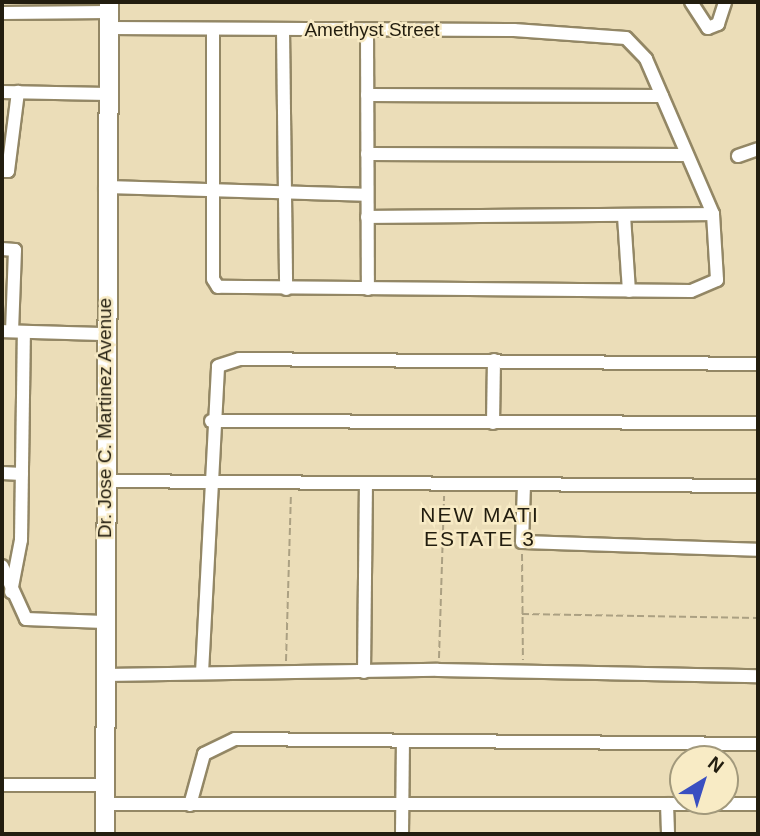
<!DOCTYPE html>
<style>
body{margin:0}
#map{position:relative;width:760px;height:836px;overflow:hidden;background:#ebddb8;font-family:Helvetica,sans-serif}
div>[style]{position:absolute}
.path>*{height:2px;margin-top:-1px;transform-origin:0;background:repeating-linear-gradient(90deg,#aba082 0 7px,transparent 0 10.5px)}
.roads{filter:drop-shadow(2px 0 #938765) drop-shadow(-2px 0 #938765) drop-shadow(0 2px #938765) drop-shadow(0 -2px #938765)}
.street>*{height:12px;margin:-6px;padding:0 6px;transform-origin:6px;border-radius:6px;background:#fff}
.secondary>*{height:18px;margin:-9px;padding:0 9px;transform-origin:9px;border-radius:9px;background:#fff}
span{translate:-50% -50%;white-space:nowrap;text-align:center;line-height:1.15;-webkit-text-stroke:5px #f8ebc5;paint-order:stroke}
.street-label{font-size:19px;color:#221d0f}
.neighbourhood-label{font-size:21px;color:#221d0f;letter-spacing:2px}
.frame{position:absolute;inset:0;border:4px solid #221d0f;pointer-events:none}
.north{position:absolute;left:669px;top:745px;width:70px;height:70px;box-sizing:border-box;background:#f8ebc5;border:2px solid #a2997c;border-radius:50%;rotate:38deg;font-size:19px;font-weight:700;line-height:28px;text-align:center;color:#221d0f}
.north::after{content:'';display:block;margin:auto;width:24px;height:32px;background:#3a4fc1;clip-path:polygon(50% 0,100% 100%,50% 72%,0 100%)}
</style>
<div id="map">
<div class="path">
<i style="left:522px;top:554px;width:106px;rotate:89.5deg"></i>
<i style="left:522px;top:614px;width:236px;rotate:1deg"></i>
<i style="left:439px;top:658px;width:162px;rotate:-88.2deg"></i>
<i style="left:286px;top:661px;width:166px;rotate:-88.3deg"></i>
</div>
<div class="roads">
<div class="street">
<i style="left:691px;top:2px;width:31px;rotate:57deg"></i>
<i style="left:708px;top:28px;width:11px;rotate:-22deg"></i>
<i style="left:718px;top:24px;width:23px;rotate:-72deg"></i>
<i style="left:2px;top:13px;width:107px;rotate:-0.5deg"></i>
<i style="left:109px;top:28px;width:405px;rotate:0.3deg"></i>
<i style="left:514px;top:30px;width:112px;rotate:4.1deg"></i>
<i style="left:626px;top:38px;width:29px;rotate:46deg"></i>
<i style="left:646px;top:59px;width:169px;rotate:66.6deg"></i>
<i style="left:713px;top:214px;width:66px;rotate:86.5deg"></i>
<i style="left:717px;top:280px;width:28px;rotate:157deg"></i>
<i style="left:691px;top:291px;width:473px;rotate:-179.5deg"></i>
<i style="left:218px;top:287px;width:9px;rotate:-122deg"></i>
<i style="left:213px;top:279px;width:249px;rotate:-90deg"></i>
<i style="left:283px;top:30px;width:259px;rotate:89.3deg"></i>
<i style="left:367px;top:31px;width:258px;rotate:89.8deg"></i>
<i style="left:2px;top:92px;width:106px;rotate:1.1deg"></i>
<i style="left:367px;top:95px;width:295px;rotate:0.2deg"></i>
<i style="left:367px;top:154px;width:320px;rotate:0.2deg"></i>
<i style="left:738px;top:156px;width:21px;rotate:-19deg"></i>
<i style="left:2px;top:171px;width:6px"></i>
<i style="left:8px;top:171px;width:80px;rotate:-82.8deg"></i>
<i style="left:105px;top:187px;width:262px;rotate:1.7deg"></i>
<i style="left:624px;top:216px;width:75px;rotate:86.2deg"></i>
<i style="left:367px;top:217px;width:346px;rotate:-0.5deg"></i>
<i style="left:2px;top:249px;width:13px;rotate:4deg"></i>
<i style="left:15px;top:250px;width:81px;rotate:92.1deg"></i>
<i style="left:2px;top:331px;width:102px;rotate:1.7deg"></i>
<i style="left:211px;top:421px;width:547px;rotate:0.21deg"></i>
<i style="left:493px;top:423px;width:63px;rotate:-89.1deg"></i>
<i style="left:2px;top:473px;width:20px;rotate:3deg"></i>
<i style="left:105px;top:481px;width:653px;rotate:0.44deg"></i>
<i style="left:524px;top:485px;width:57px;rotate:92deg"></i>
<i style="left:522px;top:542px;width:236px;rotate:1.9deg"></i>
<i style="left:2px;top:566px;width:58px;rotate:65.6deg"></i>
<i style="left:26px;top:619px;width:78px;rotate:2.2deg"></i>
<i style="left:11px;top:592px;width:53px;rotate:-79.1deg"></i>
<i style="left:21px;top:540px;width:208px;rotate:-89.2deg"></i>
<i style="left:364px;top:672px;width:188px;rotate:-89.4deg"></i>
<i style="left:202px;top:673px;width:307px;rotate:-87deg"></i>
<i style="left:218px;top:366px;width:22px;rotate:-18deg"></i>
<i style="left:239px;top:359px;width:519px;rotate:0.55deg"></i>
<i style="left:105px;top:675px;width:333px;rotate:-0.9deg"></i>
<i style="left:438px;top:670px;width:320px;rotate:1.1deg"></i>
<i style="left:2px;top:785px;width:103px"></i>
<i style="left:105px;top:804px;width:653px"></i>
<i style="left:667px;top:804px;width:30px;rotate:88deg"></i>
<i style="left:190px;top:805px;width:53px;rotate:-74.6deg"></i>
<i style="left:204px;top:754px;width:34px;rotate:-26deg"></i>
<i style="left:235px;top:739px;width:523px;rotate:0.55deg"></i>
<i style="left:402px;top:834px;width:93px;rotate:-89.4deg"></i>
</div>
<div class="secondary">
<i style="left:105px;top:834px;width:832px;rotate:-89.72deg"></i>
</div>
</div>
<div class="street-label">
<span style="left:372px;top:30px">Amethyst Street</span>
<span style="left:105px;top:418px;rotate:-90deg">Dr. Jose C. Martinez Avenue</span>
</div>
<div class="neighbourhood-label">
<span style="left:480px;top:527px">NEW MATI<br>ESTATE 3</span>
</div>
<div class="frame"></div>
<div class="north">N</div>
</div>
